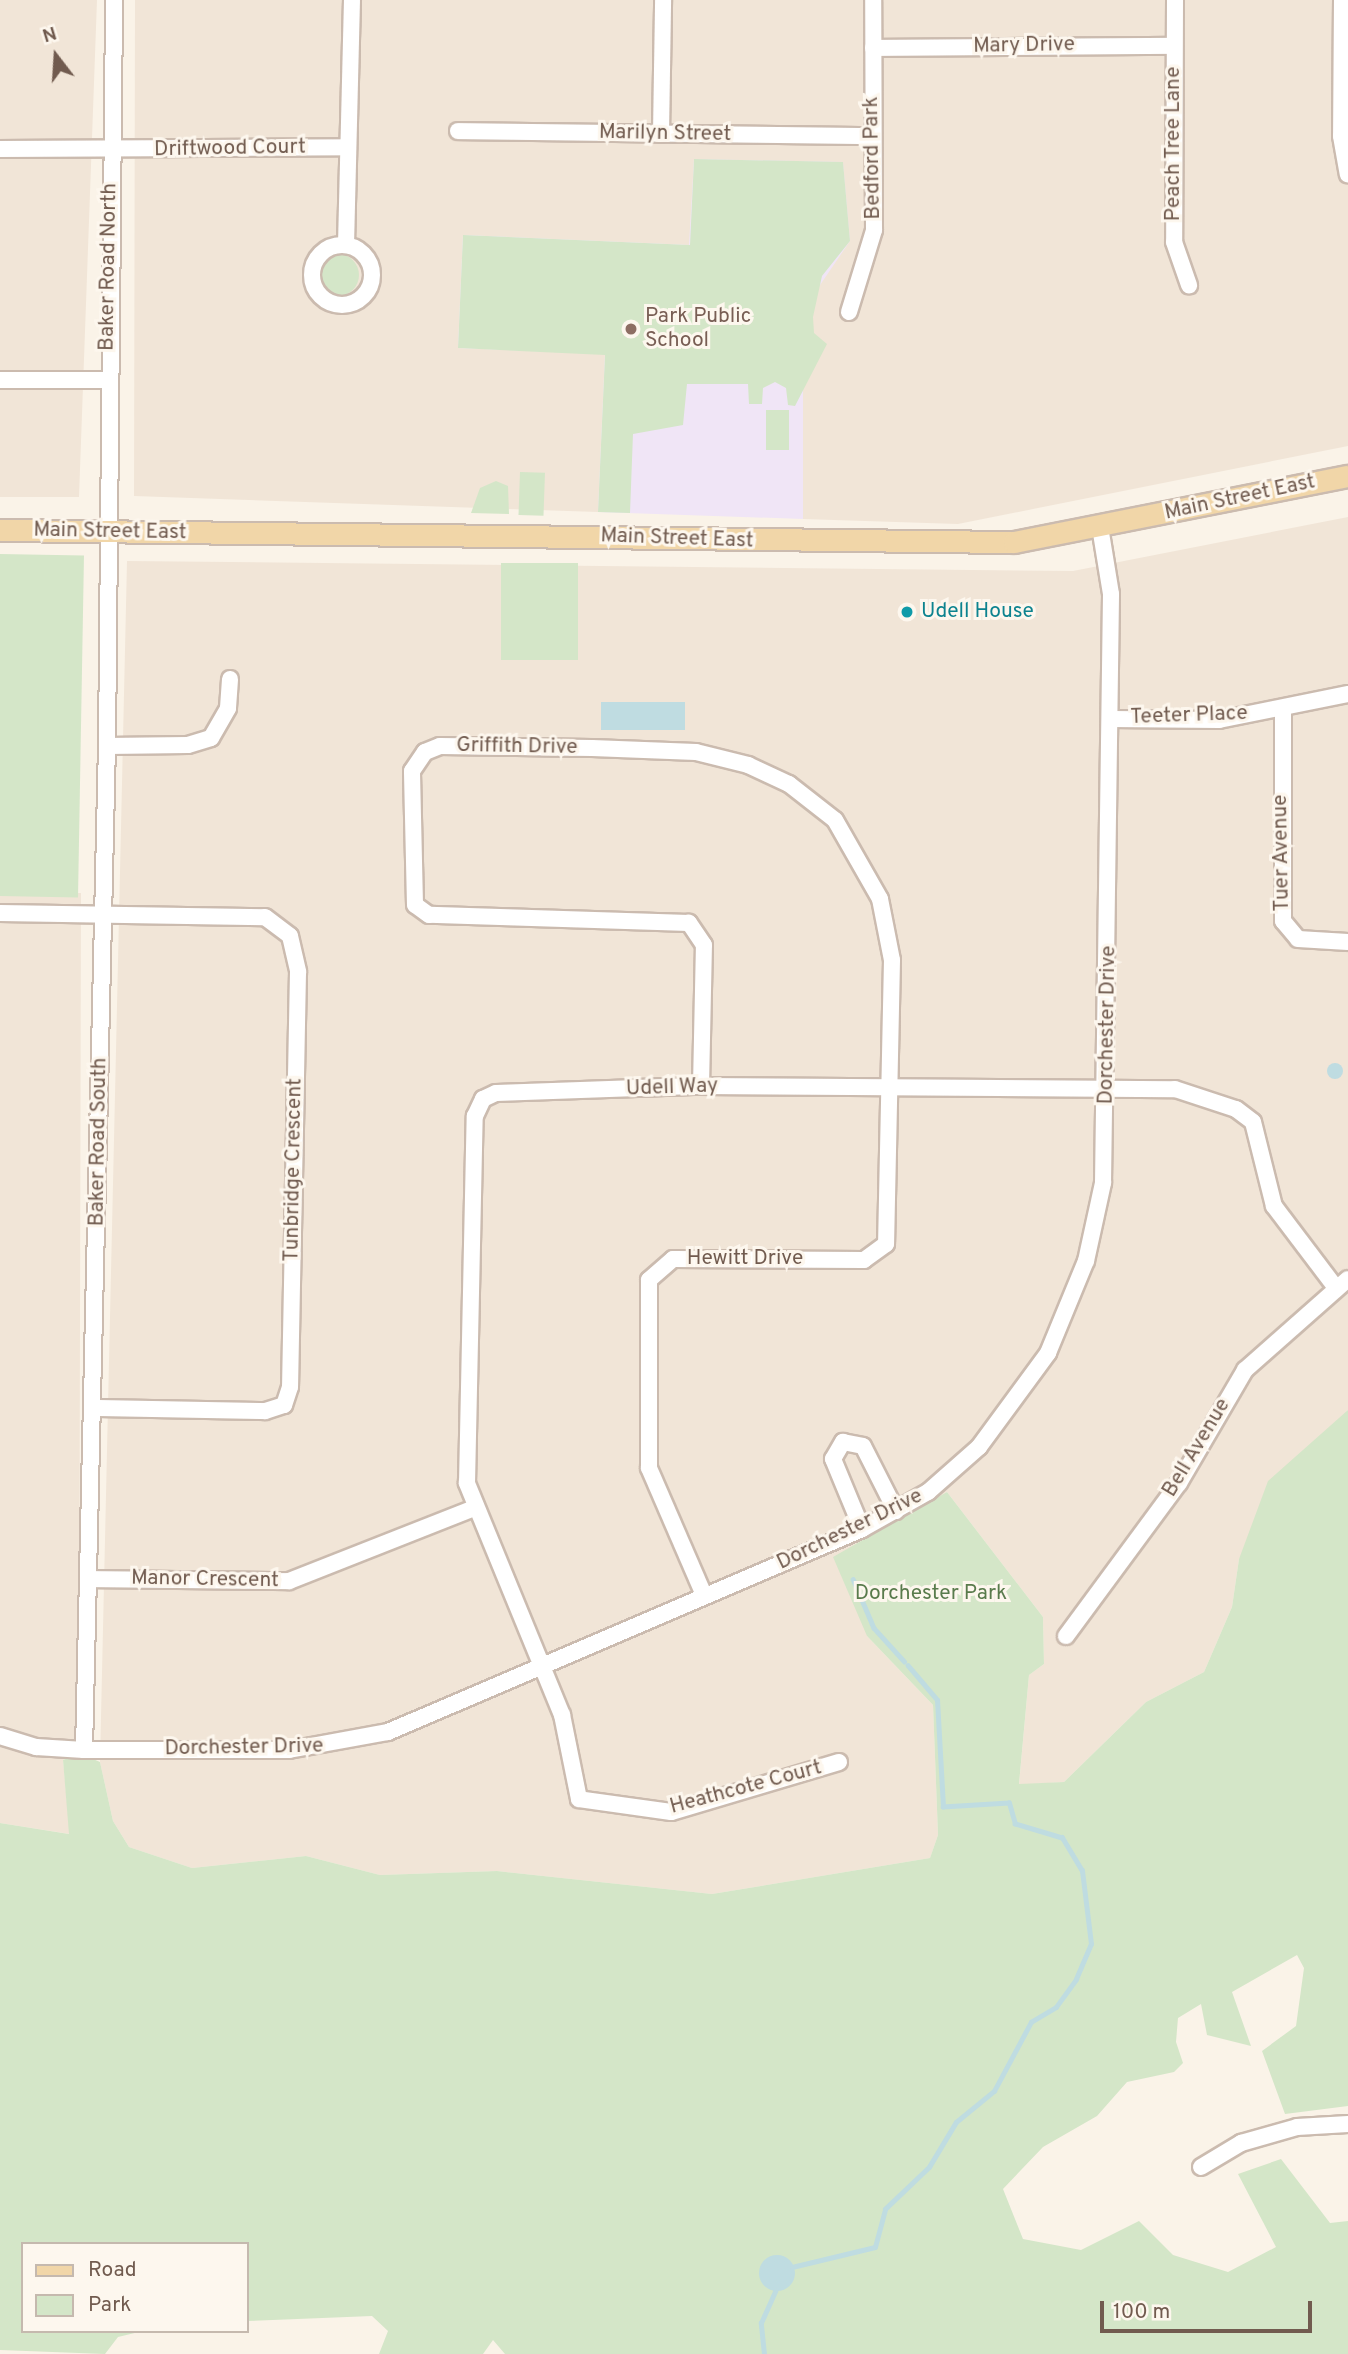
<!DOCTYPE html>
<style>
body{margin:0}
#map{position:relative;width:1348px;height:2354px;overflow:hidden;background:#faf3e8;font-family:Overpass,sans-serif}
div>[style]{position:absolute}
.residential>*{inset:0;background:#f1e5d7}
.education>*{inset:0;background:#f0e5f6}
.green>*{inset:0;background:#d4e6c8;transform-origin:0 0}
.round{border-radius:50%}
.water>*{inset:0;background:#bfdce1;transform-origin:0 0}
.stream>*{height:4.5px;margin:-2.25px;padding:0 2.25px;transform-origin:2.25px;border-radius:2.25px;background:#bfdce1}
.roads{filter:drop-shadow(2px 0 #cbbbaf) drop-shadow(-2px 0 #cbbbaf) drop-shadow(0 2px #cbbbaf) drop-shadow(0 -2px #cbbbaf)}
.minor>*{height:16px;margin:-8px;padding:0 8px;transform-origin:8px;border-radius:8px;background:#fff}
.minor>.ring{margin:-8px;padding:0;box-sizing:content-box;background:none;border:16px solid #fff;border-radius:50%}
.major>*{height:21px;margin:-10.5px;padding:0 10.5px;transform-origin:10.5px;border-radius:10.5px;background:#f1d6a8}
.dots>*{width:19px;height:19px;translate:-50% -50%;box-sizing:border-box;border:4px solid #fdf7ee;border-radius:50%}
span{translate:-50% -50%;white-space:nowrap;text-align:center;line-height:1.15;-webkit-text-stroke:6px #fdf7ee;paint-order:stroke}
.street-label{font-size:21px;color:#715b4f}
.education-label{font-size:21px;color:#785e54}
.left{translate:0 -50%;text-align:left}
.culture-label{font-size:21px;color:#0d838f}
.park-label{font-size:21px;color:#597b4c}
.legend{position:absolute;left:21px;top:2242px;width:228px;height:91px;box-sizing:border-box;background:#fdf7ee;border:2px solid #c5b9ae;margin:0;padding:9px 12px;list-style:none;font-size:21px;color:#715b4f}
.legend li{display:flex;align-items:center;gap:14px;height:35px}
.legend b{width:35px;border:2px solid #c5b9ae}
.north{position:absolute;left:21px;top:21px;width:70px;height:70px;-webkit-text-stroke:5px #fdf7ee;paint-order:stroke;rotate:343deg;font-size:19px;font-weight:700;line-height:28px;text-align:center;color:#715b4f}
.north::after{content:'';display:block;margin:auto;width:24px;height:32px;background:#715b4f;clip-path:polygon(50% 0,100% 100%,50% 72%,0 100%)}
.scale{position:absolute;left:1100px;top:2301px;width:212px;height:32px;box-sizing:border-box;border:4px solid #715b4f;border-top:0;padding-left:9px;font-size:21px;line-height:24px;white-space:nowrap;color:#715b4f;-webkit-text-stroke:5px #fdf7ee;paint-order:stroke}
</style>
<div id="map">
<div class="residential">
<i style="clip-path:polygon(0 0,97px 0,79px 497px,0 497px)"></i>
<i style="clip-path:polygon(135px 0,1348px 0,1348px 446px,958px 524px,803px 519px,803px 310px,825px 276px,843px 163px,694px 159px,690px 245px,463px 235px,458px 348px,605px 354px,598px 512px,134px 496px)"></i>
<i style="clip-path:polygon(1348px 517px,1348px 1410px,1239px 1559px,1232px 1607px,1204px 1672px,1146px 1702px,1064px 1782px,1019px 1785px,1029px 1675px,1044px 1664px,1043px 1617px,947px 1492px,899px 1525px,867px 1636px,933px 1705px,938px 1835px,930px 1858px,712px 1894px,497px 1871px,380px 1875px,306px 1856px,192px 1868px,129px 1847px,113px 1821px,100px 1762px,127px 561px,1073px 571px)"></i>
<i style="clip-path:polygon(0 893px,81px 893px,79px 1753px,63px 1760px,70px 1834px,0 1823px)"></i>
</div>
<div class="education">
<i style="clip-path:polygon(694px 159px,843px 162px,850px 241px,803px 310px,803px 519px,598px 512px,605px 354px,458px 348px,463px 235px,689px 245px)"></i>
</div>
<div class="green">
<i style="clip-path:polygon(694px 159px,843px 162px,850px 241px,822px 276px,813px 317px,814px 333px,827px 344px,795px 406px,788px 405px,786px 388px,775px 382px,763px 388px,762px 404px,749px 404px,748px 384px,687px 384px,683px 425px,633px 434px,630px 513px,598px 512px,605px 355px,458px 348px,463px 235px,690px 245px)"></i>
<i class="round" style="left:317px;top:254px;width:42px;height:42px"></i>
<i style="left:766px;top:410px;width:23px;height:40px"></i>
<i style="left:520px;top:472px;width:25px;height:43px;rotate:2deg"></i>
<i style="clip-path:polygon(496px 481px,508px 486px,509px 514px,471px 513px,480px 488px)"></i>
<i style="left:0;top:554px;width:84px;height:342px;rotate:1deg"></i>
<i style="left:501px;top:563px;width:77px;height:97px"></i>
<i style="clip-path:polygon(1348px 1410px,1348px 2106px,1285px 2114px,1262px 2051px,1296px 2026px,1304px 1968px,1297px 1955px,1232px 1992px,1251px 2046px,1207px 2035px,1201px 2004px,1178px 2018px,1176px 2042px,1183px 2063px,1174px 2072px,1127px 2082px,1097px 2116px,1043px 2147px,1003px 2189px,1023px 2239px,1081px 2250px,1139px 2221px,1173px 2255px,1228px 2272px,1276px 2247px,1238px 2174px,1281px 2159px,1330px 2223px,1348px 2221px,1348px 2354px,505px 2354px,493px 2340px,483px 2354px,379px 2354px,388px 2331px,372px 2316px,247px 2321px,247px 2244px,23px 2244px,23px 2331px,143px 2331px,118px 2337px,105px 2354px,0 2350px,0 1823px,69px 1834px,63px 1760px,79px 1753px,100px 1762px,113px 1821px,129px 1847px,192px 1868px,306px 1856px,380px 1875px,497px 1871px,712px 1894px,930px 1858px,938px 1835px,933px 1705px,867px 1636px,833px 1557px,947px 1492px,1043px 1617px,1044px 1664px,1029px 1675px,1019px 1784px,1064px 1782px,1146px 1702px,1204px 1672px,1232px 1607px,1239px 1559px,1268px 1481px)"></i>
</div>
<div class="water">
<i style="left:601px;top:702px;width:84px;height:28px"></i>
<i class="round" style="left:1327px;top:1063px;width:16px;height:16px"></i>
<i class="round" style="left:759px;top:2255px;width:36px;height:36px"></i>
</div>
<div class="stream">
<i style="left:853px;top:1579px;width:53px;rotate:66.8deg"></i>
<i style="left:874px;top:1628px;width:45px;rotate:47.7deg"></i>
<i style="left:792px;top:2267px;width:85px;rotate:-13.5deg"></i>
<i style="left:875px;top:2247px;width:39px;rotate:-75deg"></i>
<i style="left:885px;top:2209px;width:61px;rotate:-43.7deg"></i>
<i style="left:929px;top:2167px;width:52px;rotate:-59deg"></i>
<i style="left:956px;top:2122px;width:49px;rotate:-39.2deg"></i>
<i style="left:994px;top:2091px;width:78px;rotate:-61.8deg"></i>
<i style="left:1031px;top:2022px;width:29px;rotate:-31deg"></i>
<i style="left:1056px;top:2007px;width:34px;rotate:-54deg"></i>
<i style="left:1076px;top:1979px;width:38px;rotate:-67deg"></i>
<i style="left:1091px;top:1944px;width:74px;rotate:-97deg"></i>
<i style="left:1082px;top:1871px;width:39px;rotate:-121deg"></i>
<i style="left:1062px;top:1838px;width:49px;rotate:-163.4deg"></i>
<i style="left:1015px;top:1824px;width:22px;rotate:-106deg"></i>
<i style="left:1009px;top:1803px;width:66px;rotate:176.5deg"></i>
<i style="left:943px;top:1807px;width:107px;rotate:-93.2deg"></i>
<i style="left:937px;top:1700px;width:45px;rotate:-130.5deg"></i>
<i style="left:764px;top:2354px;width:31px;rotate:-96deg"></i>
<i style="left:761px;top:2323px;width:35px;rotate:-66deg"></i>
</div>
<div class="roads">
<div class="minor">
<i style="left:1175px;top:0;width:242px;rotate:90.2deg"></i>
<i style="left:1174px;top:242px;width:46px;rotate:70.8deg"></i>
<i style="left:1342px;top:0;width:136px;rotate:90.4deg"></i>
<i style="left:1341px;top:136px;width:39px;rotate:80deg"></i>
<i style="left:873px;top:48px;width:301px;rotate:-0.4deg"></i>
<i style="left:458px;top:131px;width:414px;rotate:0.7deg"></i>
<i style="left:661px;top:134px;width:134px;rotate:-89.1deg"></i>
<i style="left:0;top:149px;width:348px;rotate:-0.3deg"></i>
<i class="ring" style="left:312px;top:245px;width:44px;height:44px"></i>
<i style="left:346px;top:245px;width:245px;rotate:-88.6deg"></i>
<i style="left:849px;top:312px;width:86px;rotate:-73deg"></i>
<i style="left:874px;top:230px;width:230px;rotate:-90.2deg"></i>
<i style="left:0;top:380px;width:107px"></i>
<i style="left:1283px;top:710px;width:211px;rotate:90deg"></i>
<i style="left:1283px;top:921px;width:23px;rotate:50deg"></i>
<i style="left:1298px;top:939px;width:50px;rotate:3.4deg"></i>
<i style="left:1111px;top:719px;width:108px;rotate:0.5deg"></i>
<i style="left:1219px;top:720px;width:132px;rotate:-11.4deg"></i>
<i style="left:107px;top:746px;width:81px;rotate:-0.7deg"></i>
<i style="left:188px;top:745px;width:24px;rotate:-17deg"></i>
<i style="left:211px;top:738px;width:34px;rotate:-60deg"></i>
<i style="left:228px;top:708px;width:29px;rotate:-86deg"></i>
<i style="left:0;top:913px;width:265px;rotate:0.9deg"></i>
<i style="left:265px;top:917px;width:31px;rotate:37deg"></i>
<i style="left:290px;top:936px;width:37px;rotate:77deg"></i>
<i style="left:298px;top:972px;width:415px;rotate:91.1deg"></i>
<i style="left:290px;top:1387px;width:19px;rotate:108deg"></i>
<i style="left:284px;top:1405px;width:20px;rotate:162deg"></i>
<i style="left:265px;top:1411px;width:172px;rotate:-179deg"></i>
<i style="left:701px;top:1086px;width:141px;rotate:-88.8deg"></i>
<i style="left:704px;top:945px;width:27px;rotate:-124deg"></i>
<i style="left:689px;top:923px;width:260px;rotate:-178.2deg"></i>
<i style="left:429px;top:915px;width:17px;rotate:-144deg"></i>
<i style="left:415px;top:905px;width:134px;rotate:-91.3deg"></i>
<i style="left:412px;top:771px;width:23px;rotate:-56deg"></i>
<i style="left:425px;top:752px;width:16px;rotate:-22deg"></i>
<i style="left:440px;top:746px;width:152px;rotate:0.8deg"></i>
<i style="left:592px;top:748px;width:104px;rotate:2.2deg"></i>
<i style="left:696px;top:752px;width:54px;rotate:14deg"></i>
<i style="left:748px;top:765px;width:45px;rotate:24.9deg"></i>
<i style="left:789px;top:784px;width:58px;rotate:38deg"></i>
<i style="left:835px;top:820px;width:91px;rotate:60.3deg"></i>
<i style="left:880px;top:899px;width:62px;rotate:78.9deg"></i>
<i style="left:892px;top:960px;width:284px;rotate:91.2deg"></i>
<i style="left:886px;top:1244px;width:27px;rotate:144deg"></i>
<i style="left:864px;top:1260px;width:191px;rotate:-179.7deg"></i>
<i style="left:673px;top:1259px;width:32px;rotate:139deg"></i>
<i style="left:649px;top:1280px;width:188px;rotate:90deg"></i>
<i style="left:649px;top:1468px;width:138px;rotate:66.6deg"></i>
<i style="left:862px;top:1529px;width:76px;rotate:-112.5deg"></i>
<i style="left:833px;top:1459px;width:20px;rotate:-60deg"></i>
<i style="left:843px;top:1442px;width:20px;rotate:11deg"></i>
<i style="left:863px;top:1446px;width:73px;rotate:63.1deg"></i>
<i style="left:90px;top:1579px;width:199px;rotate:0.6deg"></i>
<i style="left:289px;top:1581px;width:199px;rotate:-21.5deg"></i>
<i style="left:1066px;top:1636px;width:190px;rotate:-53.6deg"></i>
<i style="left:1179px;top:1483px;width:131px;rotate:-59.7deg"></i>
<i style="left:1245px;top:1370px;width:137px;rotate:-41.5deg"></i>
<i style="left:0;top:1736px;width:38px;rotate:17deg"></i>
<i style="left:36px;top:1747px;width:48px;rotate:3.6deg"></i>
<i style="left:84px;top:1750px;width:205px"></i>
<i style="left:289px;top:1750px;width:101px;rotate:-10.3deg"></i>
<i style="left:388px;top:1732px;width:516px;rotate:-23.18deg"></i>
<i style="left:862px;top:1529px;width:76px;rotate:-29.3deg"></i>
<i style="left:928px;top:1492px;width:68px;rotate:-41.4deg"></i>
<i style="left:979px;top:1447px;width:117px;rotate:-53.7deg"></i>
<i style="left:1048px;top:1353px;width:100px;rotate:-67.6deg"></i>
<i style="left:1086px;top:1261px;width:80px;rotate:-77.7deg"></i>
<i style="left:1103px;top:1183px;width:589px;rotate:-89.22deg"></i>
<i style="left:1111px;top:594px;width:68px;rotate:-99.3deg"></i>
<i style="left:84px;top:1750px;width:1004px;rotate:-88.69deg"></i>
<i style="left:107px;top:746px;width:746px;rotate:-89.46deg"></i>
<i style="left:839px;top:1762px;width:175px;rotate:163.4deg"></i>
<i style="left:671px;top:1812px;width:93px;rotate:-172deg"></i>
<i style="left:579px;top:1799px;width:86px;rotate:-101.4deg"></i>
<i style="left:562px;top:1715px;width:251px;rotate:-112.3deg"></i>
<i style="left:467px;top:1483px;width:367px;rotate:-88.8deg"></i>
<i style="left:475px;top:1116px;width:19px;rotate:-65deg"></i>
<i style="left:483px;top:1099px;width:14px;rotate:-25deg"></i>
<i style="left:496px;top:1093px;width:205px;rotate:-2deg"></i>
<i style="left:701px;top:1086px;width:474px;rotate:0.4deg"></i>
<i style="left:1175px;top:1089px;width:64px;rotate:18.2deg"></i>
<i style="left:1236px;top:1109px;width:21px;rotate:37deg"></i>
<i style="left:1253px;top:1122px;width:87px;rotate:76deg"></i>
<i style="left:1274px;top:1206px;width:103px;rotate:52.9deg"></i>
<i style="left:1201px;top:2167px;width:47px;rotate:-31deg"></i>
<i style="left:1241px;top:2143px;width:58px;rotate:-15.9deg"></i>
<i style="left:1297px;top:2127px;width:51px;rotate:-3.4deg"></i>
</div>
<div class="major">
<i style="left:0;top:530px;width:1014px;rotate:0.68deg"></i>
<i style="left:1014px;top:542px;width:340px;rotate:-11.2deg"></i>
</div>
</div>
<div class="dots">
<i style="left:631px;top:329px;background:#8d6e63"></i>
<i style="left:907px;top:612px;background:#0f9aa8"></i>
</div>
<div class="street-label">
<span style="left:1024px;top:46px;rotate:-1deg">Mary Drive</span>
<span style="left:665px;top:134px;rotate:1deg">Marilyn Street</span>
<span style="left:1174px;top:144px;rotate:-90deg">Peach Tree Lane</span>
<span style="left:230px;top:149px;rotate:-1deg">Driftwood Court</span>
<span style="left:873px;top:158px;rotate:-91deg">Bedford Park</span>
<span style="left:109px;top:267px;rotate:-89deg">Baker Road North</span>
<span style="left:1240px;top:498px;rotate:-12deg">Main Street East</span>
<span style="left:110px;top:532px;rotate:1deg">Main Street East</span>
<span style="left:677px;top:539px;rotate:2deg">Main Street East</span>
<span style="left:1189px;top:716px;rotate:-2deg">Teeter Place</span>
<span style="left:517px;top:747px;rotate:1deg">Griffith Drive</span>
<span style="left:1282px;top:853px;rotate:-91deg">Tuer Avenue</span>
<span style="left:1108px;top:1025px;rotate:-89deg">Dorchester Drive</span>
<span style="left:672px;top:1088px;rotate:-2deg">Udell Way</span>
<span style="left:99px;top:1142px;rotate:-89deg">Baker Road South</span>
<span style="left:294px;top:1170px;rotate:-89deg">Tunbridge Crescent</span>
<span style="left:745px;top:1259px">Hewitt Drive</span>
<span style="left:1197px;top:1448px;rotate:-59deg">Bell Avenue</span>
<span style="left:850px;top:1530px;rotate:-26deg">Dorchester Drive</span>
<span style="left:205px;top:1580px;rotate:1deg">Manor Crescent</span>
<span style="left:244px;top:1748px;rotate:-1deg">Dorchester Drive</span>
<span style="left:746px;top:1788px;rotate:-15deg">Heathcote Court</span>
</div>
<div class="education-label">
<span class="left" style="left:645px;top:329px">Park Public<br>School</span>
</div>
<div class="culture-label">
<span class="left" style="left:921px;top:612px">Udell House</span>
</div>
<div class="park-label">
<span style="left:931px;top:1594px">Dorchester Park</span>
</div>
<ul class="legend">
<li><b style="height:9px;background:#f1d6a8"></b>Road</li>
<li><b style="height:19px;background:#d4e6c8"></b>Park</li>
</ul>
<div class="north">N</div>
<div class="scale">100 m</div>
</div>
